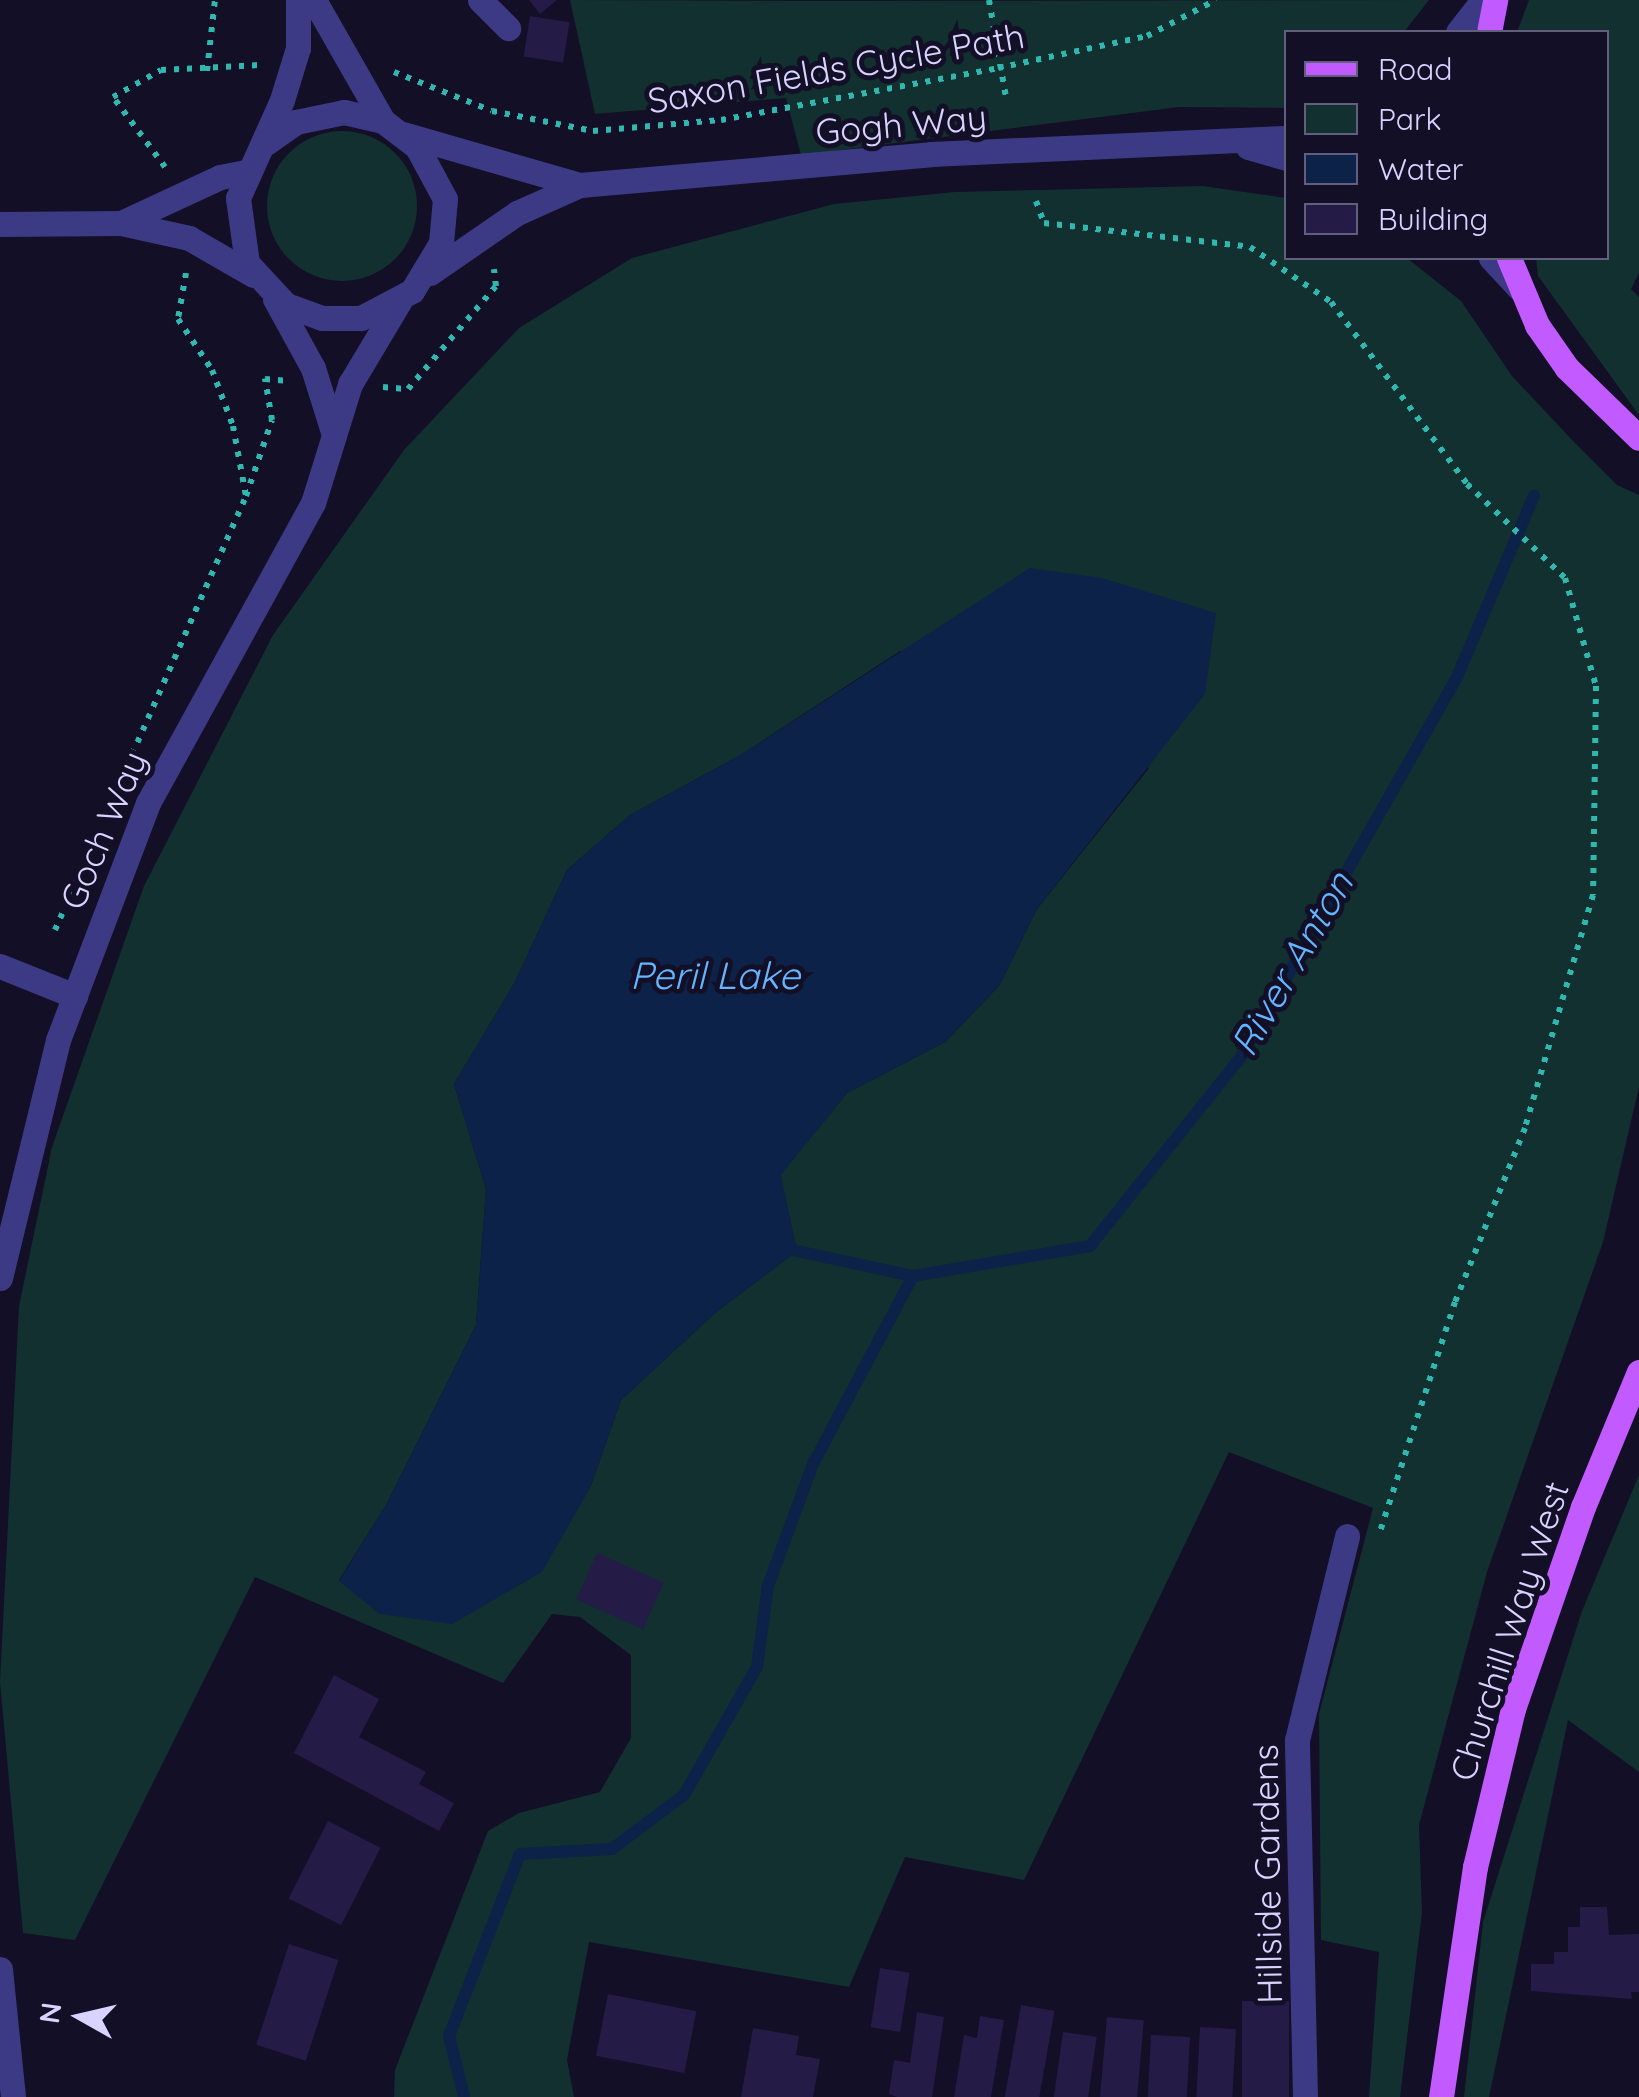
<!DOCTYPE html>
<style>
body{margin:0}
#map{position:relative;width:1639px;height:2097px;overflow:hidden;background:#130f26;font-family:Quicksand,sans-serif}
div>[style]{position:absolute}
.green>*{inset:0;background:#12302f}
.round{border-radius:50%}
.water>*{inset:0;background:#0c2248}
.stream>*{height:12px;margin:-6px;padding:0 6px;transform-origin:6px;border-radius:6px;background:#0c2248}
.building>*{inset:0;background:#241b47;transform-origin:0 0}
.path>*{height:6px;margin-top:-3px;transform-origin:0;background:repeating-linear-gradient(90deg,#2fb8b0 0 5px,transparent 0 13px)}
.minor>*{height:25px;margin:-12.5px;padding:0 12.5px;transform-origin:12.5px;border-radius:12.5px;background:#3d3a85}
.major>*{height:25px;margin:-12.5px;padding:0 12.5px;transform-origin:12.5px;border-radius:12.5px;background:#c25bff}
span{translate:-50% -50%;white-space:nowrap;text-align:center;line-height:1.15;-webkit-text-stroke:10px #130f26;paint-order:stroke}
.street-label{font-size:35px;color:#d9d4ff}
.water-label{font-size:38px;color:#62b6ff;font-style:italic}
.legend{position:absolute;left:1284px;top:30px;width:325px;height:230px;box-sizing:border-box;background:#130f26;border:2px solid #625e7d;margin:0;padding:12px 18px;list-style:none;font-size:30px;color:#d9d4ff}
.legend li{display:flex;align-items:center;gap:20px;height:50px}
.legend b{width:50px;border:2px solid #625e7d}
.north{position:absolute;left:30px;top:1967px;width:100px;height:100px;-webkit-text-stroke:8px #130f26;paint-order:stroke;rotate:278deg;font-size:28px;font-weight:700;line-height:40px;text-align:center;color:#d9d4ff}
.north::after{content:'';display:block;margin:auto;width:35px;height:45px;background:#d9d4ff;clip-path:polygon(50% 0,100% 100%,50% 72%,0 100%)}
</style>
<div id="map">
<div class="green">
<i style="clip-path:polygon(570px 0,798px 1px,1429px 0,1404px 32px,1286px 32px,1286px 108px,1179px 107px,801px 155px,786px 98px,595px 114px)"></i>
<i style="clip-path:polygon(1529px 0,1639px 0,1639px 273px,1631px 289px,1639px 297px,1639px 415px,1538px 276px,1536px 258px,1606px 258px,1606px 32px,1517px 32px)"></i>
<i class="round" style="left:267px;top:131px;width:150px;height:150px"></i>
<i style="clip-path:polygon(evenodd,1203px 186px,1286px 198px,1286px 258px,1407px 258px,1461px 301px,1512px 376px,1574px 442px,1617px 485px,1639px 495px,1639px 1087px,1603px 1242px,1487px 1572px,1419px 1825px,1422px 1912px,1400px 2097px,1369px 2097px,1379px 1952px,1321px 1940px,1319px 1714px,1373px 1508px,1229px 1452px,1024px 1880px,905px 1857px,849px 1987px,589px 1942px,567px 2060px,574px 2097px,394px 2097px,395px 2070px,488px 1831px,519px 1813px,600px 1792px,631px 1738px,631px 1655px,580px 1617px,552px 1614px,503px 1683px,255px 1577px,75px 1940px,23px 1933px,0 1682px,19px 1306px,52px 1147px,144px 886px,273px 635px,404px 450px,519px 328px,632px 258px,834px 204px,955px 192px,1203px 186px,900px 651px,1149px 768px,1037px 909px,999px 986px,945px 1042px,847px 1093px,780px 1175px,797px 1251px,715px 1313px,621px 1400px,590px 1488px,380px 1614px,339px 1580px,386px 1505px,476px 1325px,486px 1189px,454px 1084px,515px 982px,567px 870px,630px 815px,739px 756px,900px 651px)"></i>
<i style="clip-path:polygon(1639px 1475px,1639px 1772px,1568px 1720px,1489px 2097px,1464px 2097px,1483px 1922px,1582px 1611px)"></i>
</div>
<div class="water">
<i style="clip-path:polygon(1030px 568px,1102px 578px,1216px 613px,1205px 694px,1037px 909px,999px 986px,945px 1042px,847px 1093px,781px 1175px,797px 1251px,715px 1313px,621px 1400px,590px 1488px,542px 1572px,452px 1624px,380px 1614px,339px 1581px,386px 1505px,476px 1325px,486px 1189px,454px 1084px,515px 982px,567px 870px,630px 815px,739px 756px)"></i>
</div>
<div class="stream">
<i style="left:797px;top:1251px;width:119px;rotate:12.2deg"></i>
<i style="left:913px;top:1276px;width:180px;rotate:-9.6deg"></i>
<i style="left:1090px;top:1246px;width:246px;rotate:-51.4deg"></i>
<i style="left:1243px;top:1054px;width:434px;rotate:-60.4deg"></i>
<i style="left:1457px;top:677px;width:197px;rotate:-67deg"></i>
<i style="left:464px;top:2097px;width:63px;rotate:-103.8deg"></i>
<i style="left:449px;top:2036px;width:195px;rotate:-68.7deg"></i>
<i style="left:520px;top:1854px;width:92px;rotate:-3.1deg"></i>
<i style="left:612px;top:1849px;width:90px;rotate:-36.9deg"></i>
<i style="left:684px;top:1795px;width:147px;rotate:-60.3deg"></i>
<i style="left:757px;top:1667px;width:82px;rotate:-82.3deg"></i>
<i style="left:768px;top:1586px;width:130px;rotate:-69.8deg"></i>
<i style="left:813px;top:1464px;width:213px;rotate:-62deg"></i>
</div>
<div class="building">
<i style="clip-path:polygon(529px 0,557px 0,540px 14px)"></i>
<i style="left:530px;top:16px;width:40px;height:41px;rotate:9deg"></i>
<i style="left:597px;top:1553px;width:73px;height:51px;rotate:24deg"></i>
<i style="clip-path:polygon(334px 1675px,379px 1699px,359px 1737px,426px 1772px,419px 1784px,454px 1803px,439px 1831px,294px 1753px)"></i>
<i style="left:328px;top:1821px;width:59px;height:87px;rotate:27deg"></i>
<i style="clip-path:polygon(1580px 1907px,1607px 1907px,1609px 1935px,1639px 1934px,1639px 1992px,1631px 1992px,1632px 1999px,1531px 1991px,1531px 1964px,1554px 1964px,1554px 1952px,1568px 1952px,1568px 1927px,1580px 1927px)"></i>
<i style="left:289px;top:1944px;width:52px;height:106px;rotate:18deg"></i>
<i style="left:880px;top:1968px;width:30px;height:60px;rotate:9deg"></i>
<i style="left:608px;top:1994px;width:90px;height:63px;rotate:11deg"></i>
<i style="left:1242px;top:2001px;width:47px;height:96px"></i>
<i style="left:1021px;top:2005px;width:34px;height:94px;rotate:10deg"></i>
<i style="clip-path:polygon(917px 2012px,944px 2017px,932px 2097px,897px 2097px,889px 2094px,894px 2060px,910px 2063px)"></i>
<i style="clip-path:polygon(980px 2016px,1004px 2020px,991px 2097px,954px 2097px,964px 2035px,977px 2038px)"></i>
<i style="left:1107px;top:2017px;width:37px;height:80px;rotate:5deg"></i>
<i style="left:1200px;top:2027px;width:36px;height:70px;rotate:3deg"></i>
<i style="clip-path:polygon(753px 2028px,799px 2036px,796px 2055px,820px 2059px,813px 2097px,741px 2097px)"></i>
<i style="left:1063px;top:2032px;width:34px;height:66px;rotate:8deg"></i>
<i style="left:1151px;top:2035px;width:39px;height:62px;rotate:3deg"></i>
</div>
<div class="path">
<i style="left:989px;top:0;width:98px;rotate:80.1deg"></i>
<i style="left:207px;top:71px;width:71px;rotate:-83.6deg"></i>
<i style="left:394px;top:72px;width:105px;rotate:21.7deg"></i>
<i style="left:492px;top:111px;width:103px;rotate:11.2deg"></i>
<i style="left:593px;top:131px;width:128px;rotate:-4.9deg"></i>
<i style="left:721px;top:120px;width:282px;rotate:-10.6deg"></i>
<i style="left:998px;top:68px;width:152px;rotate:-12.1deg"></i>
<i style="left:1147px;top:36px;width:78px;rotate:-27.6deg"></i>
<i style="left:165px;top:167px;width:87px;rotate:-126.6deg"></i>
<i style="left:113px;top:97px;width:55px;rotate:-29.4deg"></i>
<i style="left:161px;top:70px;width:99px;rotate:-2.9deg"></i>
<i style="left:1036px;top:201px;width:23px;rotate:70deg"></i>
<i style="left:1044px;top:223px;width:207px;rotate:6.6deg"></i>
<i style="left:1250px;top:247px;width:98px;rotate:34.2deg"></i>
<i style="left:1331px;top:302px;width:227px;rotate:53.2deg"></i>
<i style="left:1467px;top:484px;width:136px;rotate:43.8deg"></i>
<i style="left:1565px;top:578px;width:112px;rotate:74deg"></i>
<i style="left:1596px;top:686px;width:209px;rotate:90.8deg"></i>
<i style="left:1593px;top:895px;width:243px;rotate:106.3deg"></i>
<i style="left:1525px;top:1128px;width:188px;rotate:111.9deg"></i>
<i style="left:1455px;top:1302px;width:242px;rotate:108.1deg"></i>
<i style="left:186px;top:273px;width:47px;rotate:99.9deg"></i>
<i style="left:178px;top:319px;width:61px;rotate:56.3deg"></i>
<i style="left:212px;top:370px;width:60px;rotate:69.4deg"></i>
<i style="left:233px;top:426px;width:71px;rotate:79.5deg"></i>
<i style="left:383px;top:387px;width:25px;rotate:5deg"></i>
<i style="left:408px;top:389px;width:135px;rotate:-49.5deg"></i>
<i style="left:496px;top:286px;width:17px;rotate:-97deg"></i>
<i style="left:127px;top:766px;width:295px;rotate:-66.2deg"></i>
<i style="left:246px;top:496px;width:80px;rotate:-71.1deg"></i>
<i style="left:272px;top:420px;width:42px;rotate:-99.7deg"></i>
<i style="left:265px;top:379px;width:21px;rotate:5deg"></i>
<i style="left:55px;top:930px;width:102px;rotate:-66.2deg"></i>
</div>
<div class="minor">
<i style="left:314px;top:0;width:139px;rotate:60.3deg"></i>
<i style="left:480px;top:0;width:40px;rotate:45deg"></i>
<i style="left:1458px;top:32px;width:41px;rotate:-52deg"></i>
<i style="left:403px;top:134px;width:184px;rotate:16.1deg"></i>
<i style="left:580px;top:185px;width:352px;rotate:-5deg"></i>
<i style="left:931px;top:154px;width:355px;rotate:-2.6deg"></i>
<i style="left:266px;top:143px;width:37px;rotate:-35deg"></i>
<i style="left:296px;top:122px;width:49px;rotate:-11.8deg"></i>
<i style="left:344px;top:112px;width:40px;rotate:13deg"></i>
<i style="left:383px;top:121px;width:43px;rotate:37.4deg"></i>
<i style="left:417px;top:147px;width:59px;rotate:61.7deg"></i>
<i style="left:445px;top:199px;width:44px;rotate:95.2deg"></i>
<i style="left:441px;top:243px;width:56px;rotate:121.1deg"></i>
<i style="left:412px;top:291px;width:58px;rotate:152.1deg"></i>
<i style="left:361px;top:318px;width:39px;rotate:180deg"></i>
<i style="left:322px;top:318px;width:38px;rotate:-160deg"></i>
<i style="left:286px;top:305px;width:57px;rotate:-132.9deg"></i>
<i style="left:247px;top:263px;width:66px;rotate:-97.9deg"></i>
<i style="left:238px;top:198px;width:107px;rotate:-65.8deg"></i>
<i style="left:282px;top:100px;width:54px;rotate:-72.9deg"></i>
<i style="left:298px;top:48px;width:48px;rotate:-90deg"></i>
<i style="left:1248px;top:147px;width:40px;rotate:16deg"></i>
<i style="left:121px;top:223px;width:109px;rotate:-24.9deg"></i>
<i style="left:220px;top:177px;width:26px;rotate:-11deg"></i>
<i style="left:0;top:224px;width:121px;rotate:-0.5deg"></i>
<i style="left:121px;top:223px;width:70px;rotate:12.4deg"></i>
<i style="left:189px;top:238px;width:74px;rotate:30deg"></i>
<i style="left:1491px;top:258px;width:41px;rotate:47deg"></i>
<i style="left:430px;top:273px;width:106px;rotate:-34.6deg"></i>
<i style="left:517px;top:213px;width:69px;rotate:-24deg"></i>
<i style="left:275px;top:299px;width:79px;rotate:61.2deg"></i>
<i style="left:313px;top:368px;width:70px;rotate:72.6deg"></i>
<i style="left:0;top:966px;width:81px;rotate:21.8deg"></i>
<i style="left:0;top:1278px;width:245px;rotate:-76.3deg"></i>
<i style="left:58px;top:1040px;width:254px;rotate:-69.2deg"></i>
<i style="left:148px;top:803px;width:342px;rotate:-61.2deg"></i>
<i style="left:313px;top:503px;width:125px;rotate:-72.7deg"></i>
<i style="left:350px;top:384px;width:96px;rotate:-59.1deg"></i>
<i style="left:0;top:1969px;width:129px;rotate:84.2deg"></i>
<i style="left:1305px;top:2097px;width:357px;rotate:-91.3deg"></i>
<i style="left:1297px;top:1740px;width:210px;rotate:-76.2deg"></i>
</div>
<div class="major">
<i style="left:1489px;top:32px;width:33px;rotate:-79deg"></i>
<i style="left:1509px;top:258px;width:73px;rotate:67.3deg"></i>
<i style="left:1537px;top:325px;width:52px;rotate:55.1deg"></i>
<i style="left:1567px;top:368px;width:100px;rotate:44.2deg"></i>
<i style="left:1441px;top:2097px;width:232px;rotate:-81.6deg"></i>
<i style="left:1475px;top:1867px;width:163px;rotate:-76.5deg"></i>
<i style="left:1513px;top:1709px;width:214px;rotate:-70.9deg"></i>
<i style="left:1583px;top:1507px;width:146px;rotate:-67.5deg"></i>
</div>
<div class="street-label">
<span style="left:836px;top:68px;rotate:-10deg">Saxon Fields Cycle Path</span>
<span style="left:901px;top:124px;rotate:-5deg">Gogh Way</span>
<span style="left:103px;top:830px;rotate:-67deg">Goch Way</span>
<span style="left:1509px;top:1631px;rotate:-72deg">Churchill Way West</span>
<span style="left:1267px;top:1874px;rotate:-91deg">Hillside Gardens</span>
</div>
<div class="water-label">
<span style="left:1292px;top:964px;rotate:-60deg">River Anton</span>
<span style="left:715px;top:976px">Peril Lake</span>
</div>
<ul class="legend">
<li><b style="height:12px;background:#c25bff"></b>Road</li>
<li><b style="height:28px;background:#12302f"></b>Park</li>
<li><b style="height:28px;background:#0c2248"></b>Water</li>
<li><b style="height:28px;background:#241b47"></b>Building</li>
</ul>
<div class="north">N</div>
</div>
